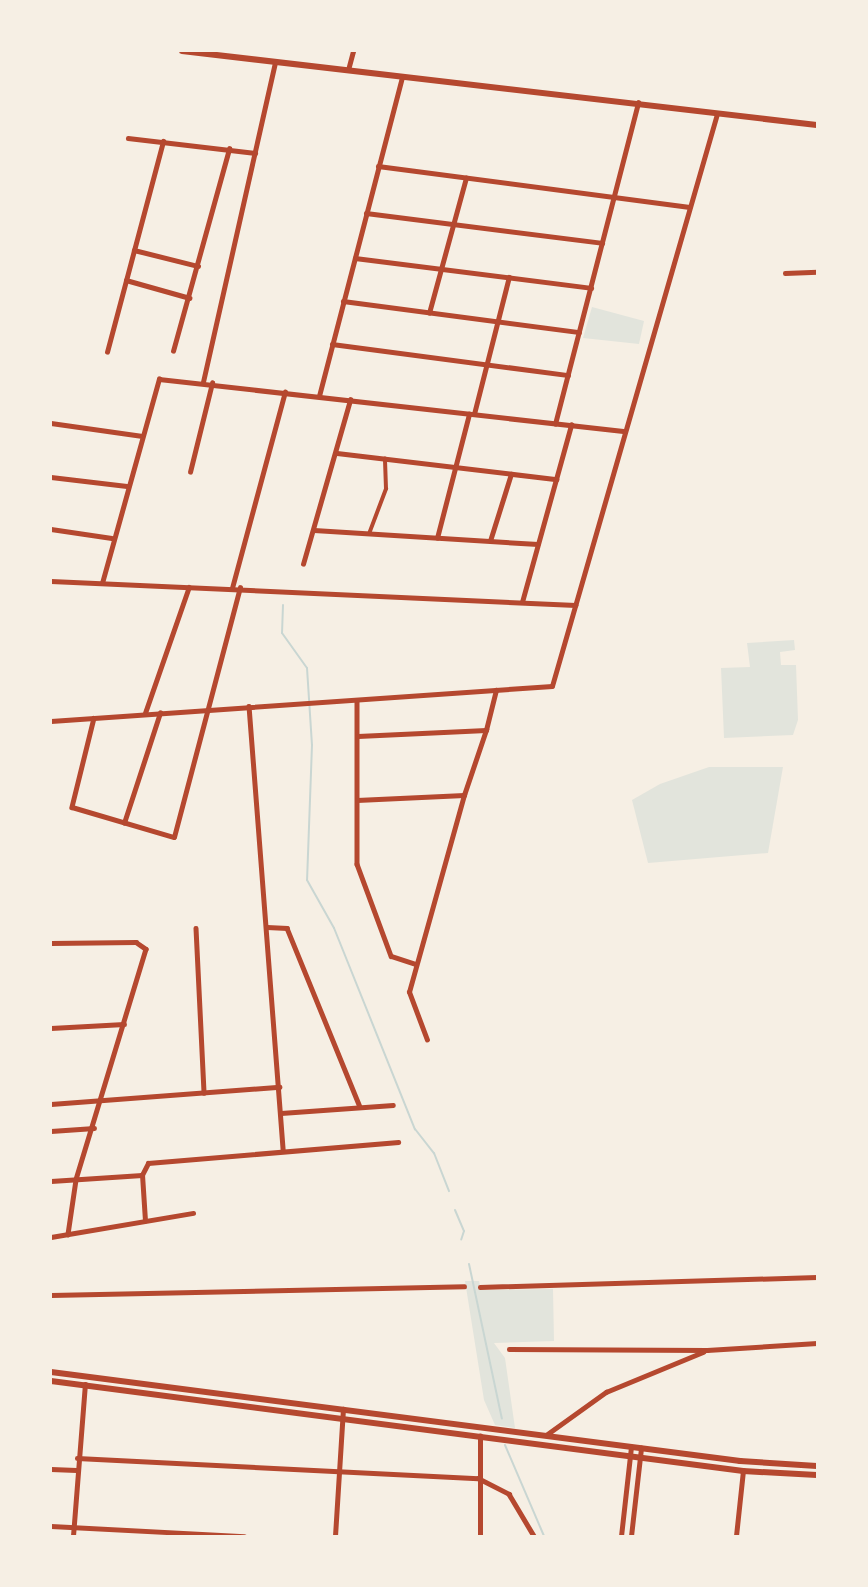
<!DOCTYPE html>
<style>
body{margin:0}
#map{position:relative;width:868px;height:1587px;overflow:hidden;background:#f6efe4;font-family:Commissioner,sans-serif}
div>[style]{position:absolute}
.green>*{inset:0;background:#e2e4dc}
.stream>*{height:2px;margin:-1px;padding:0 1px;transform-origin:1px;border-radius:1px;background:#c9d6d2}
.pedestrian>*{height:3.5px;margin:-1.75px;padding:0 1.75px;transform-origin:1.75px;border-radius:1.75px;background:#b5482f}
.minor>*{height:4.5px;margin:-2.25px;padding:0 2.25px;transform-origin:2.25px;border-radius:2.25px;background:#b5482f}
.tertiary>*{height:5px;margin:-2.5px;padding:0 2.5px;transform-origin:2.5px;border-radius:2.5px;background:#b5482f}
.secondary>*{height:6px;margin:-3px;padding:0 3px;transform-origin:3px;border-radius:3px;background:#b5482f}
.primary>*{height:6px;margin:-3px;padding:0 3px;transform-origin:3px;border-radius:3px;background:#b5482f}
span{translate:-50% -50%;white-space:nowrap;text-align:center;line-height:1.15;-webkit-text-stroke:7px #f6efe4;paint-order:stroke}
.frame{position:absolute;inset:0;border:52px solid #f6efe4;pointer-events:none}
</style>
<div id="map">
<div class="green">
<i style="clip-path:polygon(592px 307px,644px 321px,639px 344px,583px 338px)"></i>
<i style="clip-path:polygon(794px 640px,795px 650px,780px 652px,781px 665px,796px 665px,798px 720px,793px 735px,724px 738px,721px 668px,750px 667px,747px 643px)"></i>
<i style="clip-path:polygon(709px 767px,783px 767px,768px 853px,648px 863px,632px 800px,660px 784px)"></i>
<i style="clip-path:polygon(465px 1281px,479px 1281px,481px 1290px,553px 1289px,554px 1341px,494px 1343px,505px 1358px,515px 1428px,495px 1425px,484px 1400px)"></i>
</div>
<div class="stream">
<i style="left:283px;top:605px;width:28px;rotate:92deg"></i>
<i style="left:282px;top:633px;width:43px;rotate:54.5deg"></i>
<i style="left:307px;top:668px;width:77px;rotate:86.3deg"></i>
<i style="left:312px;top:745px;width:135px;rotate:92.1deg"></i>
<i style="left:307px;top:880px;width:55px;rotate:60.6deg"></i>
<i style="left:334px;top:928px;width:217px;rotate:68.1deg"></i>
<i style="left:415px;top:1129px;width:31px;rotate:52deg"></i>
<i style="left:434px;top:1153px;width:41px;rotate:68.5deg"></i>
<i style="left:455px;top:1210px;width:23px;rotate:67deg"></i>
<i style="left:464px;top:1231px;width:9px;rotate:108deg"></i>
<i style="left:469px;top:1264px;width:158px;rotate:78deg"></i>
<i style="left:505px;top:1445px;width:99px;rotate:66.8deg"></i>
</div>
<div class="pedestrian">
<i style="left:369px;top:534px;width:48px;rotate:-69.3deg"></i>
<i style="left:386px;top:489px;width:30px;rotate:-92deg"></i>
</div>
<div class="minor">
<i style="left:348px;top:70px;width:20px;rotate:-75deg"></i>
<i style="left:128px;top:138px;width:128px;rotate:6.7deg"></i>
<i style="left:378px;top:166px;width:314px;rotate:7.5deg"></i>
<i style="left:366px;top:213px;width:238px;rotate:7.2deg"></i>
<i style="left:134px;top:250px;width:66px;rotate:14deg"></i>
<i style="left:355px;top:258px;width:238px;rotate:7.2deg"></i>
<i style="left:785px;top:273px;width:32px;rotate:-2deg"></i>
<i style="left:126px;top:280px;width:66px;rotate:15.7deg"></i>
<i style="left:343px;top:301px;width:238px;rotate:7.5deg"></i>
<i style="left:429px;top:313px;width:140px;rotate:-74.7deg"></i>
<i style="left:332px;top:344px;width:238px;rotate:7.5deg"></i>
<i style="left:173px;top:351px;width:210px;rotate:-74.5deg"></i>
<i style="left:107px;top:352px;width:218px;rotate:-75.1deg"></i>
<i style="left:203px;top:382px;width:328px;rotate:-77.3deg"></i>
<i style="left:319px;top:396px;width:330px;rotate:-75.4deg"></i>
<i style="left:474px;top:414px;width:141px;rotate:-75.7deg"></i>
<i style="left:51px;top:423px;width:92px;rotate:8.1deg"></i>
<i style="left:555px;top:424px;width:332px;rotate:-75.5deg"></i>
<i style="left:337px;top:453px;width:221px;rotate:6.8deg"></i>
<i style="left:190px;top:472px;width:92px;rotate:-76.1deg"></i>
<i style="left:51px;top:477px;width:76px;rotate:6.8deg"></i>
<i style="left:51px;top:529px;width:61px;rotate:8.5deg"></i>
<i style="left:314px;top:530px;width:224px;rotate:3.6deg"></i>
<i style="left:437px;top:538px;width:128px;rotate:-75.5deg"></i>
<i style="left:490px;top:541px;width:70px;rotate:-72.6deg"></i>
<i style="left:303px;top:564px;width:171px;rotate:-74deg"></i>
<i style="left:51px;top:581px;width:525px;rotate:2.62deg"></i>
<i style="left:102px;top:583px;width:212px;rotate:-74.4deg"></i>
<i style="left:159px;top:379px;width:469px;rotate:6.4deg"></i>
<i style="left:232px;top:588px;width:203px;rotate:-74.9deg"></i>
<i style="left:522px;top:602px;width:184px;rotate:-74.5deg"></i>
<i style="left:357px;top:700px;width:164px;rotate:90deg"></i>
<i style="left:357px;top:864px;width:98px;rotate:69.7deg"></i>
<i style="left:391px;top:956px;width:26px;rotate:18deg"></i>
<i style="left:249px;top:706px;width:446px;rotate:85.6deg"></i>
<i style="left:145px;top:713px;width:133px;rotate:-70.8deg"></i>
<i style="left:94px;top:718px;width:92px;rotate:103.9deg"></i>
<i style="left:72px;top:807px;width:106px;rotate:16.4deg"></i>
<i style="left:174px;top:837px;width:258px;rotate:-75.2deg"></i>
<i style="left:51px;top:721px;width:502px;rotate:-4deg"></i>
<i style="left:552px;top:686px;width:595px;rotate:-73.91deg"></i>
<i style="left:358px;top:736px;width:128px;rotate:-2.7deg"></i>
<i style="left:486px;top:730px;width:41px;rotate:-76deg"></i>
<i style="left:357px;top:800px;width:107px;rotate:-2.7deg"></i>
<i style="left:464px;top:795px;width:69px;rotate:-71.3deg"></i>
<i style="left:124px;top:823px;width:116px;rotate:-71.9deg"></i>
<i style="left:267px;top:927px;width:20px;rotate:3deg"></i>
<i style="left:287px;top:928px;width:193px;rotate:67.8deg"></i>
<i style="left:196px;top:928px;width:165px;rotate:87.2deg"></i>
<i style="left:51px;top:943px;width:85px;rotate:-0.7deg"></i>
<i style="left:136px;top:942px;width:12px;rotate:35deg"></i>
<i style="left:146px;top:949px;width:241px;rotate:106.9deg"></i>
<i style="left:76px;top:1180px;width:55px;rotate:98.4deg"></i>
<i style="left:51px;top:1028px;width:73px;rotate:-3.1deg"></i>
<i style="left:427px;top:1040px;width:51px;rotate:-110.6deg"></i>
<i style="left:409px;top:992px;width:205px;rotate:-74.4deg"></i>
<i style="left:51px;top:1104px;width:229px;rotate:-4.3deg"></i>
<i style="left:281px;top:1113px;width:112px;rotate:-4.1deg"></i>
<i style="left:51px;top:1131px;width:43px;rotate:-4deg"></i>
<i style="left:51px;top:1181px;width:91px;rotate:-3.8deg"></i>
<i style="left:145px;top:1221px;width:46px;rotate:-93.7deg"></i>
<i style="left:142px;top:1175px;width:13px;rotate:-63deg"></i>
<i style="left:148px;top:1163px;width:251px;rotate:-4.8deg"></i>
<i style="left:51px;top:1237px;width:144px;rotate:-9.6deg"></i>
<i style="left:480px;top:1287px;width:337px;rotate:-1.7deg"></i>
<i style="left:51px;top:1295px;width:413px;rotate:-1.2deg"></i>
<i style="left:509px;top:1349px;width:198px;rotate:0.3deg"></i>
<i style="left:707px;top:1350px;width:110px;rotate:-3.6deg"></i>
<i style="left:546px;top:1435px;width:74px;rotate:-35.6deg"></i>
<i style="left:606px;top:1392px;width:105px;rotate:-22.4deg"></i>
<i style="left:77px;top:1458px;width:401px;rotate:2.9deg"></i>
<i style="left:478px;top:1478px;width:35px;rotate:27deg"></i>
<i style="left:509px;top:1494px;width:49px;rotate:59.2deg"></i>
<i style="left:51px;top:1469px;width:25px;rotate:2deg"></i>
<i style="left:51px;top:1526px;width:193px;rotate:3deg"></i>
<i style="left:73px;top:1536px;width:152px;rotate:-85.5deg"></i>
<i style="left:335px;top:1536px;width:127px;rotate:-86.4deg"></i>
<i style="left:480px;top:1536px;width:100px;rotate:-90deg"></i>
<i style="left:736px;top:1536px;width:65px;rotate:-83.9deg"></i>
</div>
<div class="tertiary">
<i style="left:621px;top:1536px;width:90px;rotate:-83.6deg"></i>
<i style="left:631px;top:1536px;width:89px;rotate:-83.5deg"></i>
</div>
<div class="secondary">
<i style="left:182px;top:51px;width:639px;rotate:6.65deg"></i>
</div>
<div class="primary">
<i style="left:51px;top:1372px;width:695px;rotate:7.36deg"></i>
<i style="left:740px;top:1461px;width:77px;rotate:3.7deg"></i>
<i style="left:51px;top:1381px;width:698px;rotate:7.41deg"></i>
<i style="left:743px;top:1471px;width:74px;rotate:3.1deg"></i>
</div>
<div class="frame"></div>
</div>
